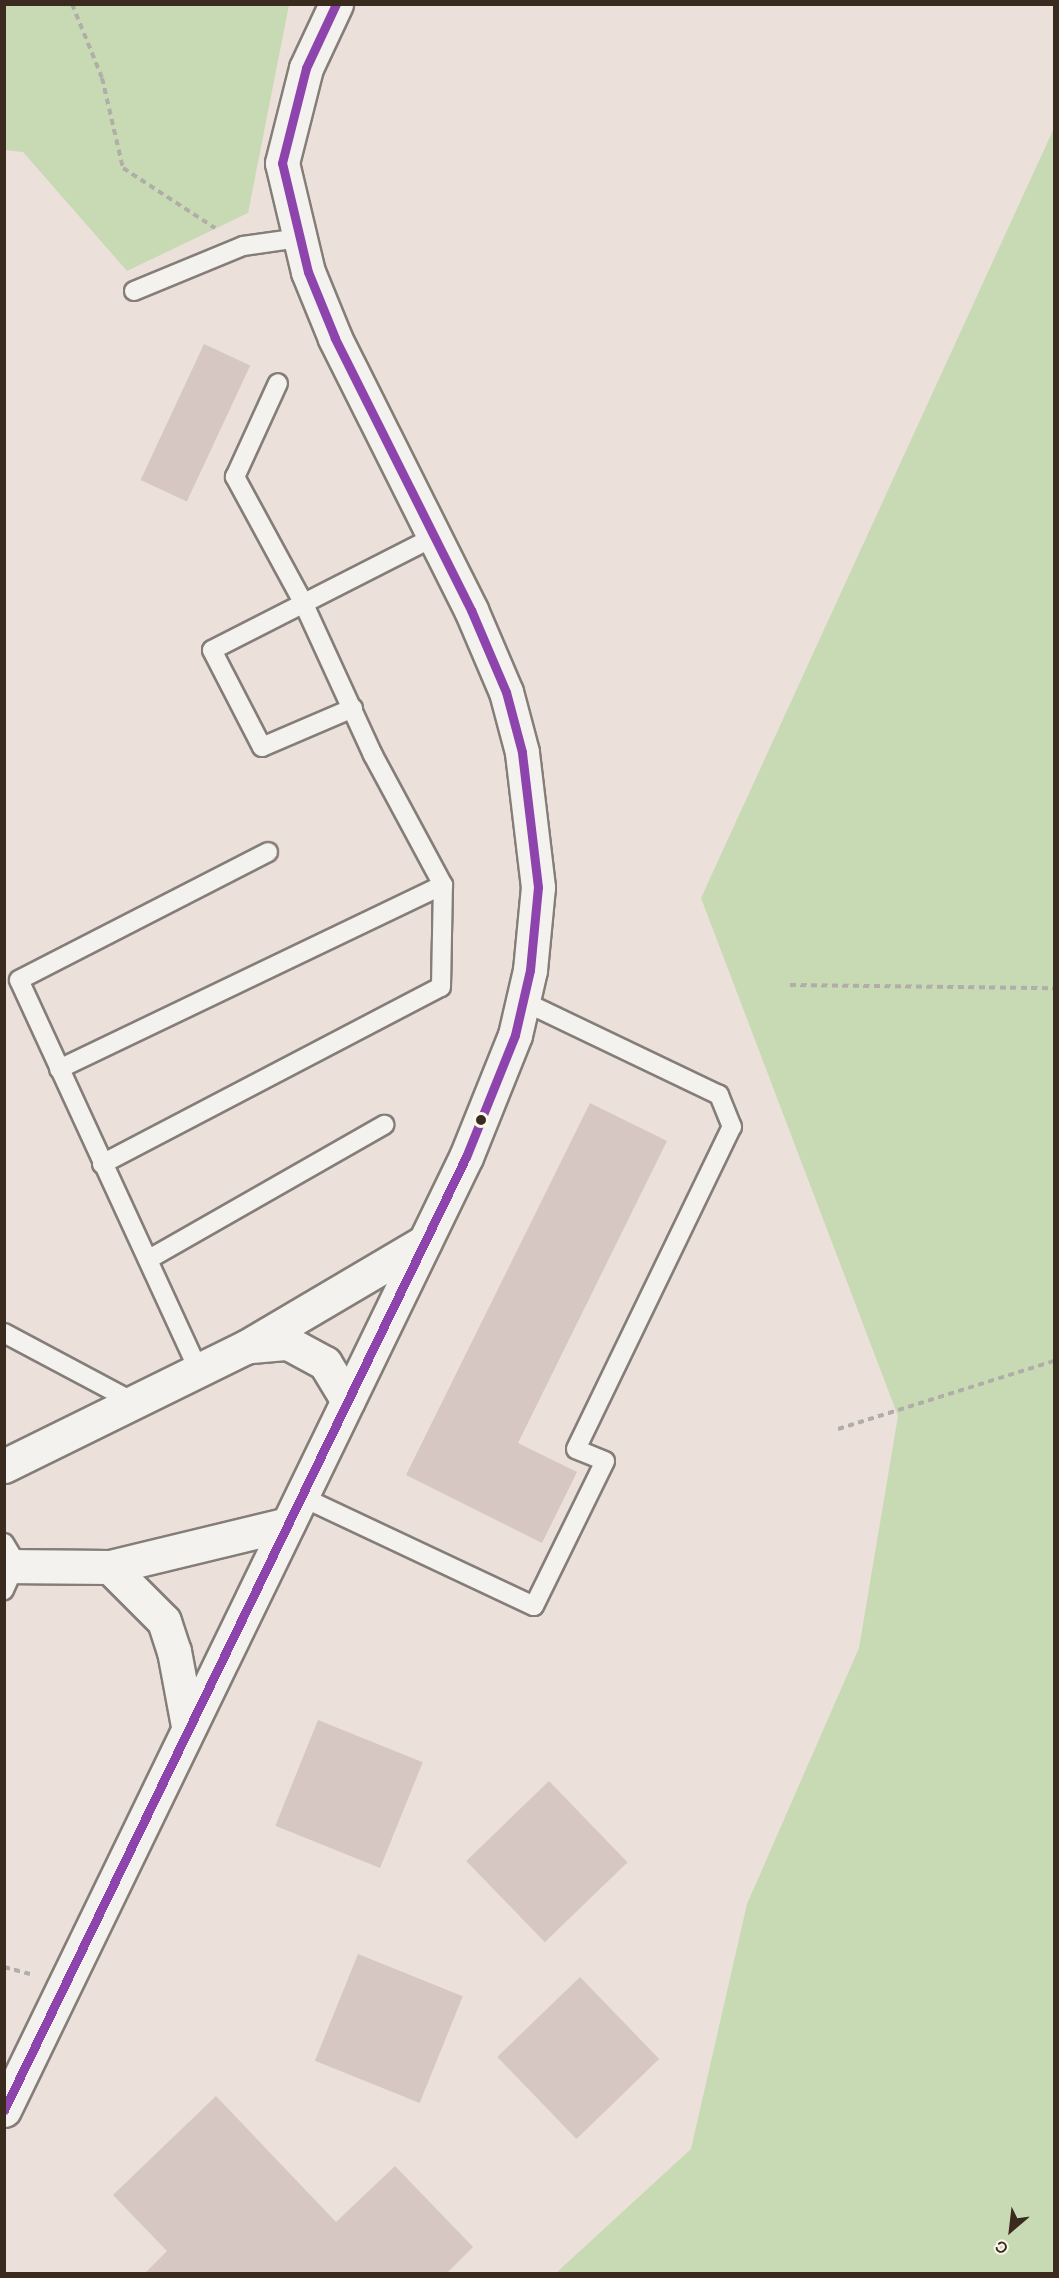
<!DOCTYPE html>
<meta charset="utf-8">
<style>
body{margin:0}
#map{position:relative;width:1059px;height:2278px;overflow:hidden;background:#ebe0da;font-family:"Balsamiq Sans",sans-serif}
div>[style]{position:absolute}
.green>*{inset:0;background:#c8dab4}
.building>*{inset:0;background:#d7c7c2;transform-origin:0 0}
.path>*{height:4px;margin-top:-2px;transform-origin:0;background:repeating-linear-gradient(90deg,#b1ada9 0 6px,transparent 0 10.5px)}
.roads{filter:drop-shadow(2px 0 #857d78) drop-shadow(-2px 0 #857d78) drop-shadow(0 2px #857d78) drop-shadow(0 -2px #857d78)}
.lane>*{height:18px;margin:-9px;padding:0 9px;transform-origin:9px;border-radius:9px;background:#f4f2ee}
.street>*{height:33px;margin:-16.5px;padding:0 16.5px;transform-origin:16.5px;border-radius:16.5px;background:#f4f2ee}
.bus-1>*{height:9px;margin:-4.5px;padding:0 4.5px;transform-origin:4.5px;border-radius:4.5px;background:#8e44ad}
.dots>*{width:16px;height:16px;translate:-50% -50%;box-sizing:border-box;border:3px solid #fbf7ec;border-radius:50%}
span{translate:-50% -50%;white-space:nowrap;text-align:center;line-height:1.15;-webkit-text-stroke:4.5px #fbf7ec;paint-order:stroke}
.frame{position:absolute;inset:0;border:6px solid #3b2a1e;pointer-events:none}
.north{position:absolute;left:981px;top:2200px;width:60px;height:60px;-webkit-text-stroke:4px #fbf7ec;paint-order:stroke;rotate:208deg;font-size:16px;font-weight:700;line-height:24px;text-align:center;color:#3b2a1e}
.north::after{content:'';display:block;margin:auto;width:21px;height:27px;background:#3b2a1e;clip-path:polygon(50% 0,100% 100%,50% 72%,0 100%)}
</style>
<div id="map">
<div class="green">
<i style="clip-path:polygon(4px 5px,289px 5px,248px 213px,127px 271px,23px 152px,5px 150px)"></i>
<i style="clip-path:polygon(1054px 128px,1054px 2273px,556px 2273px,691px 2149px,747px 1904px,859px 1648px,898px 1416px,701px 898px)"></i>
</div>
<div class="building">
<i style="left:204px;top:344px;width:51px;height:150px;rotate:25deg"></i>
<i style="clip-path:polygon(590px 1103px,667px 1141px,518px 1443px,577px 1472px,542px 1543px,406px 1475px)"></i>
<i style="left:318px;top:1720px;width:113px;height:114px;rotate:22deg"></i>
<i style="left:549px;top:1781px;width:113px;height:115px;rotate:46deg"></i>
<i style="left:358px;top:1954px;width:113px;height:115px;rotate:22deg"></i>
<i style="left:580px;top:1977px;width:114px;height:115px;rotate:46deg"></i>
<i style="clip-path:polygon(216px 2096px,336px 2222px,395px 2166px,473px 2247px,446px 2274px,144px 2274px,167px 2251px,113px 2195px)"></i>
</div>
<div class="path">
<i style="left:72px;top:4px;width:80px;rotate:67.9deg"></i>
<i style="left:102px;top:78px;width:92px;rotate:76.9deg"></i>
<i style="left:123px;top:168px;width:110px;rotate:33.1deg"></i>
<i style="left:790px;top:985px;width:264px;rotate:0.7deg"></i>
<i style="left:838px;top:1429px;width:226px;rotate:-17.5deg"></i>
<i style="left:4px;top:1967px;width:27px;rotate:15deg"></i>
</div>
<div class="roads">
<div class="lane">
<i style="left:134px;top:291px;width:118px;rotate:-22.4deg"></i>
<i style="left:243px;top:246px;width:58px;rotate:-8deg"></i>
<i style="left:353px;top:708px;width:99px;rotate:156.8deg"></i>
<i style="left:262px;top:747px;width:109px;rotate:-117.3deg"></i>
<i style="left:212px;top:650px;width:249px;rotate:-27deg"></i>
<i style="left:59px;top:1069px;width:426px;rotate:-25.6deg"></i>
<i style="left:102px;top:1164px;width:382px;rotate:-27.6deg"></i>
<i style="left:441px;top:987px;width:102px;rotate:-88.9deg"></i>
<i style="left:443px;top:885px;width:148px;rotate:-118.3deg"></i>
<i style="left:373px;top:755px;width:166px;rotate:-114.6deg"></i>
<i style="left:304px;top:604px;width:145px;rotate:-118.5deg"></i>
<i style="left:235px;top:477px;width:103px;rotate:-65.4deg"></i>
<i style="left:149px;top:1259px;width:271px;rotate:-29.7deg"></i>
<i style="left:4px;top:1333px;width:145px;rotate:28deg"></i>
<i style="left:198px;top:1369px;width:428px;rotate:-114.7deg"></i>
<i style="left:19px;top:980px;width:280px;rotate:-27.2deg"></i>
<i style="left:302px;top:1497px;width:256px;rotate:25.2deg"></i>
<i style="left:534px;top:1606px;width:161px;rotate:-63.9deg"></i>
<i style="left:605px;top:1461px;width:31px;rotate:-158deg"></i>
<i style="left:576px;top:1449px;width:358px;rotate:-64.2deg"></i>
<i style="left:732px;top:1127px;width:35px;rotate:-112deg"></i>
<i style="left:719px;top:1095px;width:217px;rotate:-154.4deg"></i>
<i style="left:4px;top:1543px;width:23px;rotate:59deg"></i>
<i style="left:16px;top:1563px;width:30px;rotate:114deg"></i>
</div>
<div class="street">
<i style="left:251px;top:1346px;width:37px;rotate:-5deg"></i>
<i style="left:288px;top:1343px;width:42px;rotate:28.4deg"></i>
<i style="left:325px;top:1363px;width:44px;rotate:58.8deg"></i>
<i style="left:4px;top:1466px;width:270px;rotate:-26.2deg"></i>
<i style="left:246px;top:1347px;width:207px;rotate:-30.5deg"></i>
<i style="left:4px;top:1566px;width:106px;rotate:0.5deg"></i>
<i style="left:110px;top:1567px;width:76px;rotate:45deg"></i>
<i style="left:164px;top:1621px;width:32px;rotate:72deg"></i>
<i style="left:174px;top:1651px;width:76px;rotate:79.4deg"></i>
<i style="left:110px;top:1567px;width:183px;rotate:-13.6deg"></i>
<i style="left:4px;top:2110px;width:1059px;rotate:-64.14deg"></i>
<i style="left:466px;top:1157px;width:131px;rotate:-68.1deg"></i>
<i style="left:515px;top:1035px;width:67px;rotate:-77deg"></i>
<i style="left:530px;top:970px;width:83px;rotate:-84.5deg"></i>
<i style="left:538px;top:887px;width:136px;rotate:-96.8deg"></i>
<i style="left:522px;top:752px;width:62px;rotate:-104.9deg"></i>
<i style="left:506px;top:692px;width:89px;rotate:-113.1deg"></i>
<i style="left:471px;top:610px;width:304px;rotate:-116.6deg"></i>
<i style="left:335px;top:338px;width:71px;rotate:-112.2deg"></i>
<i style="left:308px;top:272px;width:112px;rotate:-103.4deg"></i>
<i style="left:282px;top:163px;width:98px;rotate:-75.8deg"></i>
<i style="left:306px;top:68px;width:71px;rotate:-64.9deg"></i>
</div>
</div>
<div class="bus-1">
<i style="left:4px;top:2110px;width:1059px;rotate:-64.14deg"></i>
<i style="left:466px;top:1157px;width:131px;rotate:-68.1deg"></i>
<i style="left:515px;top:1035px;width:67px;rotate:-77deg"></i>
<i style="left:530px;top:970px;width:83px;rotate:-84.5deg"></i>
<i style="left:538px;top:887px;width:136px;rotate:-96.8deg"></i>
<i style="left:522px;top:752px;width:62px;rotate:-104.9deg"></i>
<i style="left:506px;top:692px;width:89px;rotate:-113.1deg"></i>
<i style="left:471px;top:610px;width:304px;rotate:-116.6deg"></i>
<i style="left:335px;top:338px;width:71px;rotate:-112.2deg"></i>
<i style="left:308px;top:272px;width:112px;rotate:-103.4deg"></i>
<i style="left:282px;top:163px;width:98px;rotate:-75.8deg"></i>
<i style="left:306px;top:68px;width:71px;rotate:-64.9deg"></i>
</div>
<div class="dots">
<i style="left:481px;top:1120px;background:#3b2a1e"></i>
</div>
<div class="frame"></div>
<div class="north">С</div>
</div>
